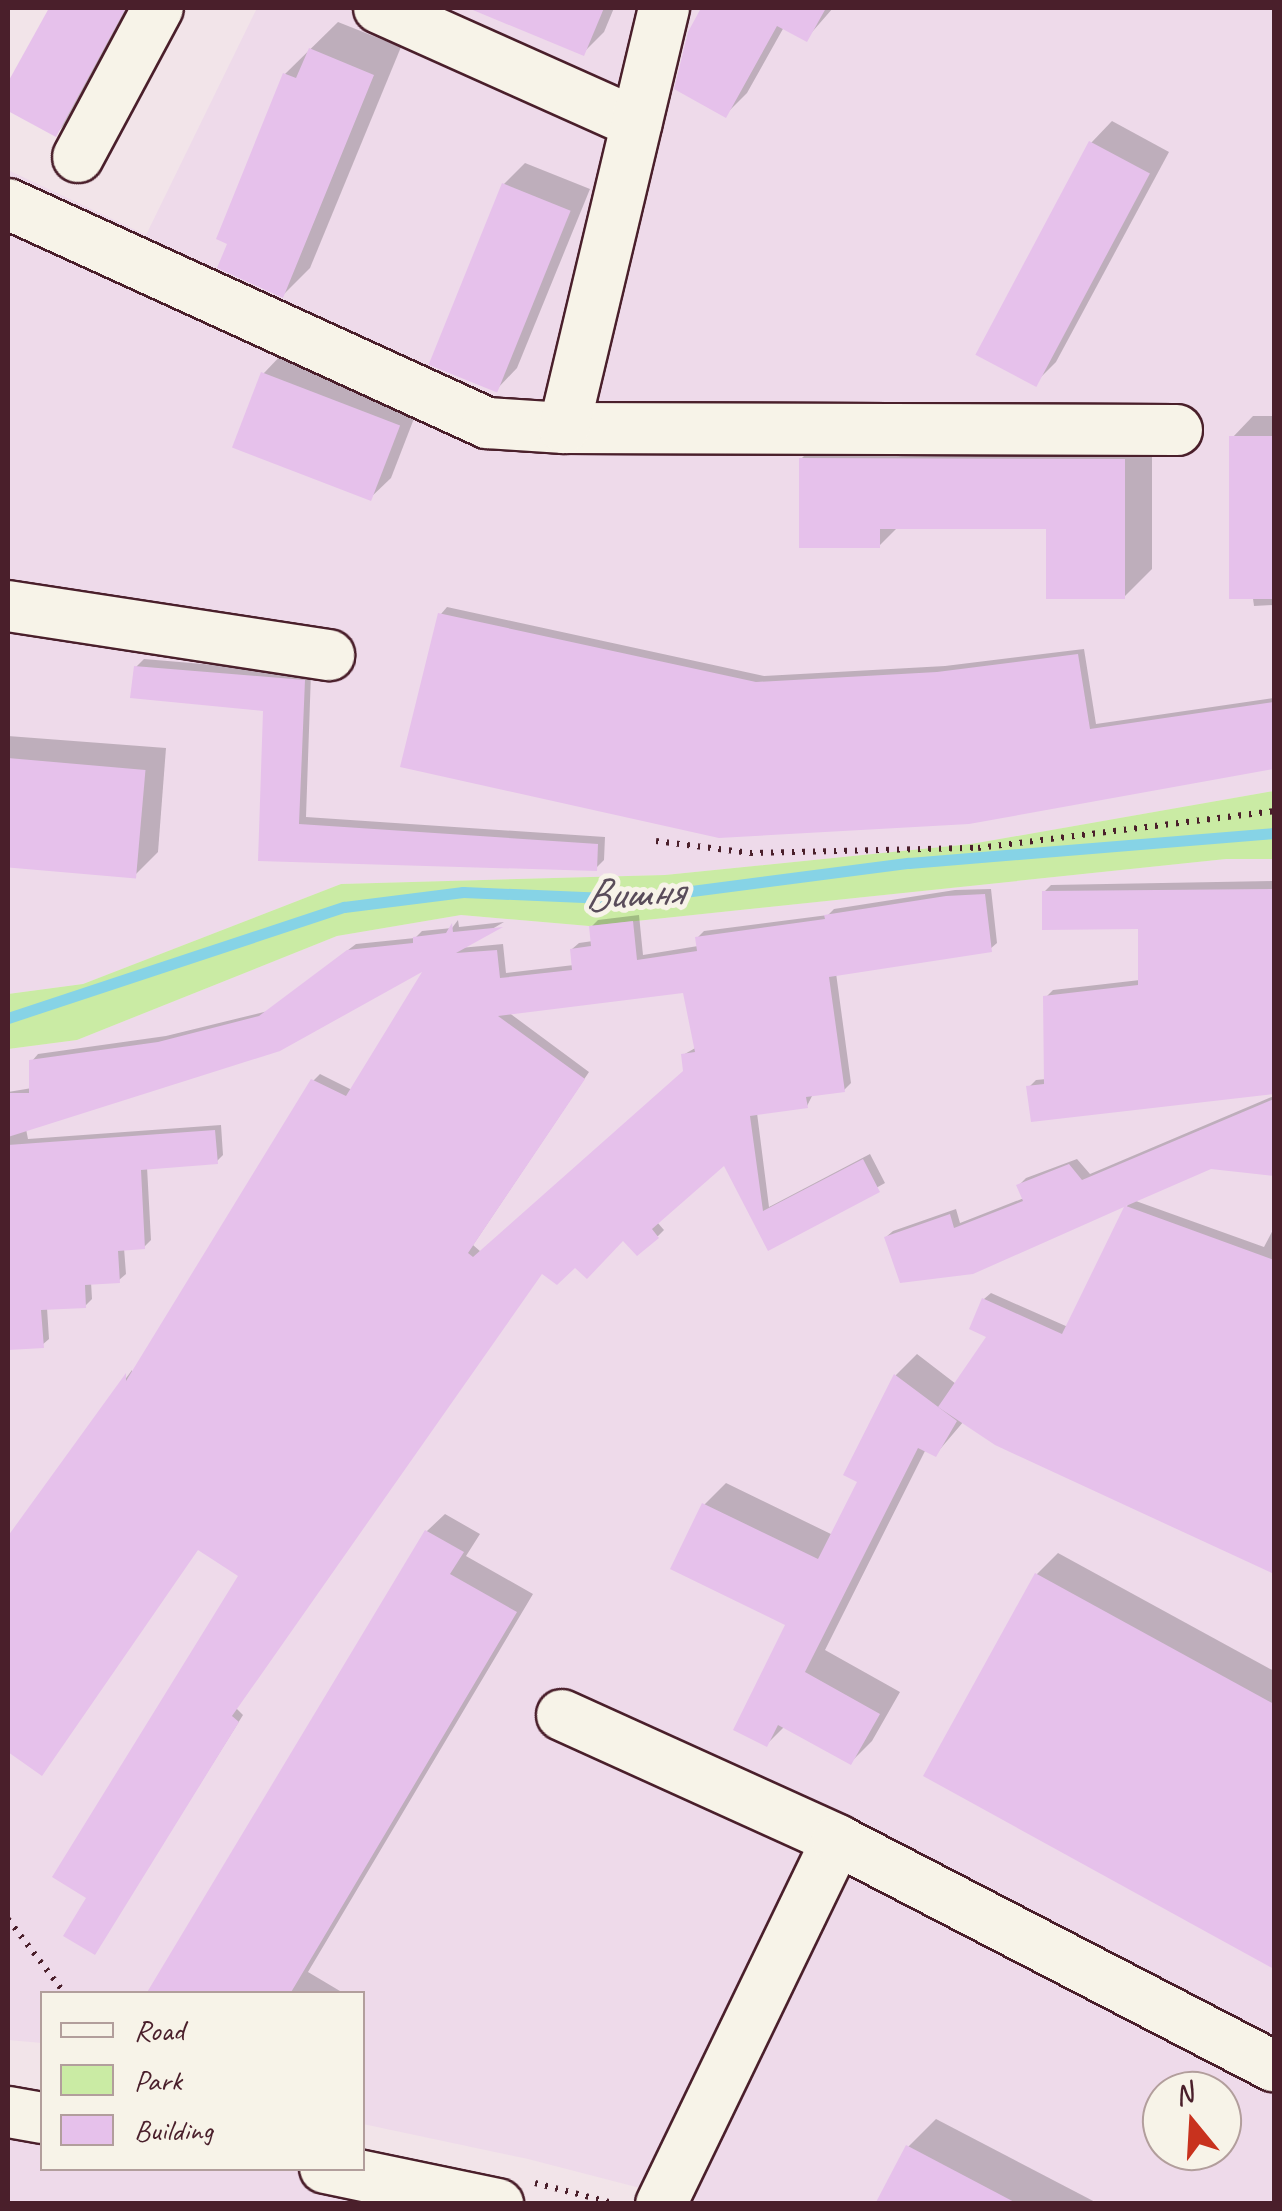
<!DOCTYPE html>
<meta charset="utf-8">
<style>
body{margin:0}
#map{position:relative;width:1282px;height:2211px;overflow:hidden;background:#f2e4e9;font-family:Caveat,sans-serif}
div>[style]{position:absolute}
.built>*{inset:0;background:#eedaea}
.green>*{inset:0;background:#caeba4}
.shadow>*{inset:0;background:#0003}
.stream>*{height:11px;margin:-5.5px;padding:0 5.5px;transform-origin:5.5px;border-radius:5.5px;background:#86d3e6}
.building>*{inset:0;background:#e6c1eb;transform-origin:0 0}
.path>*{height:6px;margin-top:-3px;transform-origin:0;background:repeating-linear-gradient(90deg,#4a1f2b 0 2.5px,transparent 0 10.5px)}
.roads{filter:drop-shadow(2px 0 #4a1f2b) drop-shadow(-2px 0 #4a1f2b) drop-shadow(0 2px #4a1f2b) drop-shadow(0 -2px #4a1f2b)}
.minor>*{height:50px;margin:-25px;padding:0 25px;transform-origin:25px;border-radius:25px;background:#f7f3e8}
span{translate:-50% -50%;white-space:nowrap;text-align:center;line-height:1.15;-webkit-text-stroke:10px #f7f3e8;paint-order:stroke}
.water-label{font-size:45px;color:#594c5a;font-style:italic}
.frame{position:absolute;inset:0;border:10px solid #4a1f2b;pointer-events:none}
.legend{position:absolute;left:40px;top:1991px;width:325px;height:180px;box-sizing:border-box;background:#f7f3e8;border:2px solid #b29e9c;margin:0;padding:12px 18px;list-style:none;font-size:30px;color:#4a1f2b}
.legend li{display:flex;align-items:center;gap:20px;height:50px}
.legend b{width:50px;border:2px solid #b29e9c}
.north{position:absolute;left:1142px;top:2071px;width:100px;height:100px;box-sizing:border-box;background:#f7f3e8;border:2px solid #b29e9c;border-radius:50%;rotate:342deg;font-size:28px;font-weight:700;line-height:40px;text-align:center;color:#4a1f2b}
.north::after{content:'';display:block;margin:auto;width:35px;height:45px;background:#c8321e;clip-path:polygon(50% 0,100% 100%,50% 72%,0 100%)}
</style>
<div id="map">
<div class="built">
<i style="clip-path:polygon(257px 8px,1274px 8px,1274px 791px,971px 844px,665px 875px,341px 884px,83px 984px,8px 994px,8px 170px,146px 235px)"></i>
<i style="clip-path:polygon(evenodd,1226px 859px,1274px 859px,1274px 2203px,698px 2203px,528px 2159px,363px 2124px,362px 1994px,42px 1994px,42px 2043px,8px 2040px,8px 1049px,77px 1040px,337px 936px,461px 915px,589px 926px,1226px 859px,1162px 2091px,1222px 2091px,1222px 2151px,1162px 2151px,1162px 2091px)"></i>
<i style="clip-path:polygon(8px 2112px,42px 2118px,42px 2168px,325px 2168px,373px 2177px,367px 2203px,8px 2204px)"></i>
</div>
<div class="green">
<i style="clip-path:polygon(1274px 791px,1274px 859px,1226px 859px,589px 926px,461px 915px,337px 936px,77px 1040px,8px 1049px,8px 994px,83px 984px,341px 884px,665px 875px,971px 844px)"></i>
</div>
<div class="shadow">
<i style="clip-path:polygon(52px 8px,141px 8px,93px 97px,55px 134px,8px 108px,8px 87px)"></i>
<i style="clip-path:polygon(472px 8px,614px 8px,604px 32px,583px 53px)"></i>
<i style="clip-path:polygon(704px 8px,833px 8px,806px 39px,784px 27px,747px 93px,726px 114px,690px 33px)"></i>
<i style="clip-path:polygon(338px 22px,401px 47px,310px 268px,283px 295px,285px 74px)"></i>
<i style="clip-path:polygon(1112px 121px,1169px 152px,1056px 362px,1035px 383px,1091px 143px)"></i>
<i style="clip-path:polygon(525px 163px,590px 189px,517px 368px,496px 390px,504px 184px)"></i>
<i style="clip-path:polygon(285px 351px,420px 403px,391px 478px,369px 499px,235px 447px,264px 373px)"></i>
<i style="clip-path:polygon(1253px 416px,1274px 416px,1274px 605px,1254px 606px,1232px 438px)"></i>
<i style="clip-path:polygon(829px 431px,1152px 432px,1152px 569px,1124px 597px,1048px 527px,898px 527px,879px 546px,801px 459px)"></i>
<i style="clip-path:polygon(447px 607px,764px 676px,945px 666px,1084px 649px,1096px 724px,1274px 698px,1274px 766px,969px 822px,441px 614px)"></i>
<i style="clip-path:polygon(144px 659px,311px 673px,306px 817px,605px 837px,604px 860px,596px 868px,260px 859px,266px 709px,136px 667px)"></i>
<i style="clip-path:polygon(8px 736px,166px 748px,158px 852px,136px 874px,8px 864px)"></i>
<i style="clip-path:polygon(1274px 881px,1274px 1092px,1033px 1120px,1029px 1087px,1036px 1080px,1047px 1079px,1046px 997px,1053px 990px,1140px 980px,1141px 927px,1044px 892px,1051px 885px)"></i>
<i style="clip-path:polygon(evenodd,991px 889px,997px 943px,990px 949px,836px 973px,851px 1083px,844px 1090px,813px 1094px,807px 1106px,757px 1113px,769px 1207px,870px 1154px,885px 1183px,769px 1247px,725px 1162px,657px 1222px,664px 1230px,658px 1236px,624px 1238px,575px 1264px,543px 1271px,236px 1708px,243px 1715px,95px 1952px,90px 1898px,241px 1575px,199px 1548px,23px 1737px,8px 1726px,8px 1540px,132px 1370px,132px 1376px,313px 1081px,320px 1074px,352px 1090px,429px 965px,26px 1129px,28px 1139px,221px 1125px,223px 1155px,217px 1161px,147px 1167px,151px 1240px,144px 1247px,124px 1248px,126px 1274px,119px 1280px,91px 1282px,92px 1299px,85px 1306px,47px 1308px,49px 1339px,42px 1345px,8px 1347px,8px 1092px,32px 1088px,32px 1061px,38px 1054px,166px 1036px,268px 1011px,356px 944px,415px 938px,422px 931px,452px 928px,458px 920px,459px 927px,504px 922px,460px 948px,503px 944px,506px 973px,574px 965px,572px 949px,579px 943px,593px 941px,591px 927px,598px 920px,639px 915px,643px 955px,698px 946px,697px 938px,704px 931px,828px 915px,834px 909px,955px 890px,991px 889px,685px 991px,697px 1047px,683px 1055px,685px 1071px,481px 1252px,473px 1245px,589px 1072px,508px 1012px,685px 991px)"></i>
<i style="clip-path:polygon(1274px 1096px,1274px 1174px,1161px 1160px,1133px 1200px,1264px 1247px,1274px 1228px,1274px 1571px,996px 1443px,964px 1421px,936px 1454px,926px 1449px,825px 1650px,900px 1692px,872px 1741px,851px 1762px,785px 1726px,767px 1744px,789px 1624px,704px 1505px,726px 1483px,833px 1535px,860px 1480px,847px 1474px,896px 1375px,917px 1354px,956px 1384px,989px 1336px,984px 1299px,991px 1293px,1068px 1327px,1129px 1202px,972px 1271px,886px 1237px,893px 1231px,956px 1209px,960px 1223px,1024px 1198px,1019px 1185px,1026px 1178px,1077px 1159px,1090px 1174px)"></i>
<i style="clip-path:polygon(445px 1514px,480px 1534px,466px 1556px,533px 1594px,308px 1972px,345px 1994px,149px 1994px,427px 1531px)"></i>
<i style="clip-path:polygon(1058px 1553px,1274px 1671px,1274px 1966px,926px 1775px,1037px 1574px)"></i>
<i style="clip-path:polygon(936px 2119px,1099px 2204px,878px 2204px,908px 2147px)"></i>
</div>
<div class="stream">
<i style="left:8px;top:1018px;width:354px;rotate:-18.3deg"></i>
<i style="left:344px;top:907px;width:120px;rotate:-7.2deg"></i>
<i style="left:463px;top:892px;width:167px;rotate:2.4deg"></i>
<i style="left:630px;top:899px;width:281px;rotate:-7.4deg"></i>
<i style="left:909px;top:863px;width:366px;rotate:-4.7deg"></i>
</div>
<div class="building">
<i style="clip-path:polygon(49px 8px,126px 8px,56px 137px,8px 111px,8px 82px)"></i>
<i style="clip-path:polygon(468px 8px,604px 8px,584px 56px)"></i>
<i style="clip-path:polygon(701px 8px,826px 8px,807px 42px,777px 26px,726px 118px,674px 89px,688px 32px)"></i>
<i style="clip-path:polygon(309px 48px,374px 75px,283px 298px,217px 268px,227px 244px,216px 239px,283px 73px,296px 78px)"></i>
<i style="left:1089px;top:141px;width:69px;height:242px;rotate:28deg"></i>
<i style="left:502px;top:183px;width:74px;height:196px;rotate:22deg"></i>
<i style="left:261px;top:372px;width:149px;height:81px;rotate:21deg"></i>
<i style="left:1274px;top:436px;width:163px;height:45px;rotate:90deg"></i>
<i style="clip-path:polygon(799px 458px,1125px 459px,1125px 599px,1046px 599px,1046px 529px,880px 529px,880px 548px,799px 548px)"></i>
<i style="clip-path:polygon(438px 613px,756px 682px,937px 672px,1078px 654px,1090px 729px,1274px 702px,1274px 769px,969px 824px,719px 838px,400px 767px)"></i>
<i style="clip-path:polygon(134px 666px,305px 680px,299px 824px,598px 844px,597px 871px,258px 861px,263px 711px,130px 698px)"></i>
<i style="left:8px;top:758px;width:138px;height:109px;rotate:5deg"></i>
<i style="clip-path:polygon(1274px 889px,1274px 1094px,1031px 1122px,1026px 1086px,1044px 1084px,1043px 996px,1138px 985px,1138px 929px,1042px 930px,1042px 891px)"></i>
<i style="clip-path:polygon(evenodd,985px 894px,992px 952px,829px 977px,845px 1092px,806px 1097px,808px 1108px,750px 1116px,763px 1211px,863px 1159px,880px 1192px,768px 1251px,724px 1166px,652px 1229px,659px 1238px,637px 1256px,623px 1241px,587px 1279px,575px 1268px,557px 1285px,542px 1274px,232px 1716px,239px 1722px,95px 1955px,63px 1936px,86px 1898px,52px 1877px,238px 1576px,198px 1550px,42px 1776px,8px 1752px,8px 1536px,126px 1373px,126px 1381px,311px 1079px,346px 1096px,422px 972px,280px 1051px,8px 1137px,8px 1093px,29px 1093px,29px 1060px,158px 1042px,259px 1016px,347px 950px,413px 943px,413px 937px,446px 933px,452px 923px,453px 932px,503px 927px,456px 953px,497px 950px,500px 978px,572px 970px,570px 949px,591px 946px,589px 926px,633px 921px,637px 960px,697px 951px,695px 937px,825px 919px,824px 915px,946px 896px,985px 894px,683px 993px,695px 1052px,681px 1054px,683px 1071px,473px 1257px,468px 1253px,585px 1079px,498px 1016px,683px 993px)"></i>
<i style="clip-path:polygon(1274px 1099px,1274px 1176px,1211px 1169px,1126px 1206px,1274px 1260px,1274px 1574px,995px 1445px,938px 1407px,986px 1337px,969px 1329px,982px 1298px,1062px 1334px,1124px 1207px,973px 1274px,900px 1283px,884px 1237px,950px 1214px,954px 1228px,1023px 1201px,1016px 1185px,1069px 1164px,1082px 1180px)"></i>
<i style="clip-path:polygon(215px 1130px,218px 1164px,141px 1170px,145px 1249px,118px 1251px,120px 1283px,85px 1285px,86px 1308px,41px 1310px,44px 1348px,8px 1350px,8px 1145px)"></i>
<i style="clip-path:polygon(894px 1374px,957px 1421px,936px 1457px,918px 1448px,805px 1672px,880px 1714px,851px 1765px,778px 1725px,767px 1747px,733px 1730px,785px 1625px,670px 1569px,702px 1503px,818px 1559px,857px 1482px,843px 1475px)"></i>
<i style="clip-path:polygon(425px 1530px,464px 1552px,450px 1574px,517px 1612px,290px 1994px,146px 1994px)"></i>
<i style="clip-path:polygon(1035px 1573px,1274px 1704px,1274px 1969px,923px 1776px)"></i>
<i style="clip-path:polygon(906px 2145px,1018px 2204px,875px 2204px)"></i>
</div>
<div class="path">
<i style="left:656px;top:841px;width:95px;rotate:7.3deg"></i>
<i style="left:750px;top:853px;width:228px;rotate:-1.3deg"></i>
<i style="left:978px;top:848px;width:298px;rotate:-7.1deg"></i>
<i style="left:8px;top:1919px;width:89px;rotate:52.7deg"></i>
<i style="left:535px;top:2183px;width:85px;rotate:14.4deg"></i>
</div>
<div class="roads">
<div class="minor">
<i style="left:379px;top:8px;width:282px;rotate:24.1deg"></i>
<i style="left:78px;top:157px;width:169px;rotate:-61.8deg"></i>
<i style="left:8px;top:204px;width:527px;rotate:24.57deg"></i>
<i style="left:487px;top:423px;width:77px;rotate:3.7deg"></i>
<i style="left:564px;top:428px;width:613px;rotate:0.19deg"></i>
<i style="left:564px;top:428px;width:432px;rotate:-76.6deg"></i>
<i style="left:8px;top:606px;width:325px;rotate:8.7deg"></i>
<i style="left:562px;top:1715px;width:302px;rotate:24.4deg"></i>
<i style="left:8px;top:2112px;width:35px;rotate:10deg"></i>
<i style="left:325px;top:2168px;width:177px;rotate:11.8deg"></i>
<i style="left:661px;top:2204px;width:404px;rotate:-64.2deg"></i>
<i style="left:837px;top:1840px;width:492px;rotate:27.4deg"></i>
</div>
</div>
<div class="water-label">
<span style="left:633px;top:893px;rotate:-3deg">Вишня</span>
</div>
<div class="frame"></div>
<ul class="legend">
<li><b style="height:12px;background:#f7f3e8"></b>Road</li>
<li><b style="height:28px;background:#caeba4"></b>Park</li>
<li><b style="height:28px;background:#e6c1eb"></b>Building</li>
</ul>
<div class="north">N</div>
</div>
